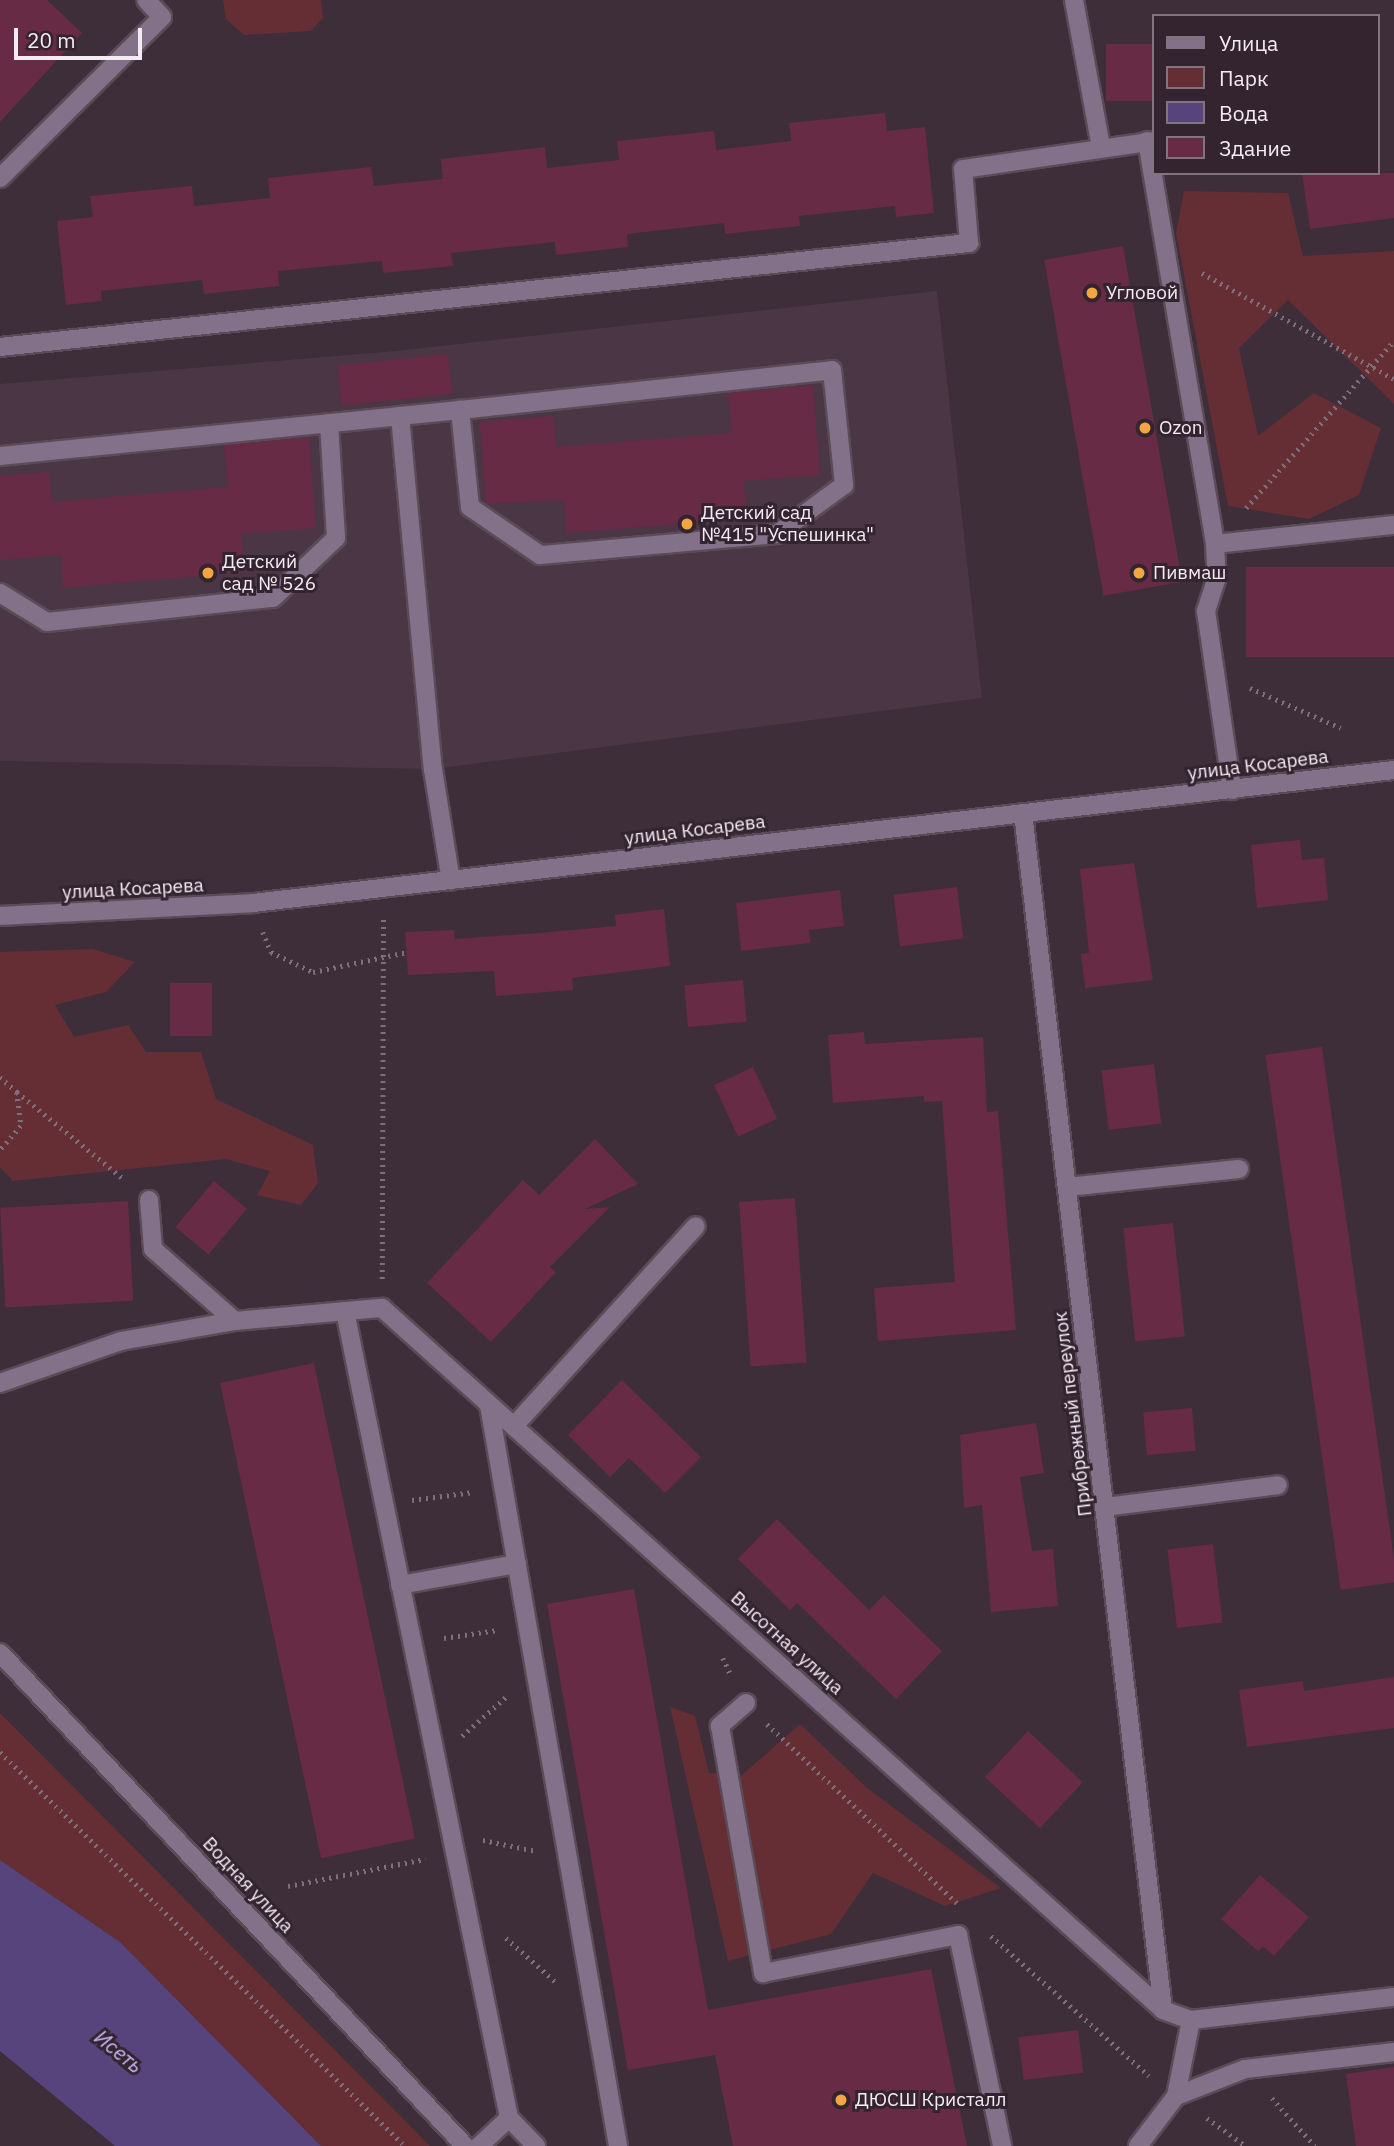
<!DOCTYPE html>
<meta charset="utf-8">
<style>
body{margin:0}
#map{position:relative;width:1394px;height:2146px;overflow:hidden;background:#3d2e39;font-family:"IBM Plex Sans",sans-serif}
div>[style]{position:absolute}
.built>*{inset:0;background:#4b3645}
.green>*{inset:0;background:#652e35}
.water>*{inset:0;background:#58447c}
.building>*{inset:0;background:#672b46;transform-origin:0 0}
.path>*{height:4.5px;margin-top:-2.25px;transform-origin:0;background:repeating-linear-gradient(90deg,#7e707a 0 2px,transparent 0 7px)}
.roads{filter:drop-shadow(2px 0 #5a4c57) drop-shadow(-2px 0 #5a4c57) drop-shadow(0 2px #5a4c57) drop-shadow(0 -2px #5a4c57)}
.minor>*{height:18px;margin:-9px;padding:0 9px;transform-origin:9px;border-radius:9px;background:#837189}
.dots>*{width:19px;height:19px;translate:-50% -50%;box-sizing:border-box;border:4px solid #33242f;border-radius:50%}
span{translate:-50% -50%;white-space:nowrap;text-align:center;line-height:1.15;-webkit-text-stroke:6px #33242f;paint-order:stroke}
.poi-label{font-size:19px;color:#f5ebf2}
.left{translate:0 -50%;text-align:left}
.street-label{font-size:19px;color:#f5ebf2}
.water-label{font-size:21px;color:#ccb6fb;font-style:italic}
.legend{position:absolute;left:1152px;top:14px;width:228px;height:161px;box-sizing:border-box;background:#33242f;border:2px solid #81747d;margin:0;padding:9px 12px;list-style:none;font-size:21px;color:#f5ebf2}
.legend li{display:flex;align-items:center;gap:14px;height:35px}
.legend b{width:35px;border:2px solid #81747d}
.scale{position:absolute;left:14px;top:28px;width:128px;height:32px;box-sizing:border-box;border:4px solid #f5ebf2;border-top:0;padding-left:9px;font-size:21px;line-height:24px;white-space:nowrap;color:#f5ebf2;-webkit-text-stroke:5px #33242f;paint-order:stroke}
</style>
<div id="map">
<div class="built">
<i style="clip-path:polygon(937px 291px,982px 698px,433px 769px,0 761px,0 384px,396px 351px)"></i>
</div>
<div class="green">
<i style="clip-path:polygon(223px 0,321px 0,323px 18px,311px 31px,244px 35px,226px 19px)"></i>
<i style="clip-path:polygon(1184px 191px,1288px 193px,1303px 256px,1394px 251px,1394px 404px,1288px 300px,1239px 348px,1258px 436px,1314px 393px,1381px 428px,1359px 495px,1309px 519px,1228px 506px,1176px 233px)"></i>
<i style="clip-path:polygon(93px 949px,135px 962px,106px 992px,55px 1005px,74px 1037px,128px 1025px,146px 1052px,201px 1052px,216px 1099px,313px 1145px,318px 1183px,301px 1205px,257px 1195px,270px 1171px,226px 1159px,13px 1181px,0 1167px,0 952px)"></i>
<i style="clip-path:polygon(670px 1707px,695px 1716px,709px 1773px,742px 1775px,800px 1724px,867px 1788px,1001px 1888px,945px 1906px,873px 1873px,831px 1934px,728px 1961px)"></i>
<i style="clip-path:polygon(0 1713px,430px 2146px,321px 2146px,120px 1942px,0 1860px)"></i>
</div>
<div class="water">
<i style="clip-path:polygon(0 1860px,120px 1942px,321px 2146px,115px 2146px,0 2051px)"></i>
</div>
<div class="building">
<i style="clip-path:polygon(0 0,47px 0,82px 33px,0 122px)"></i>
<i style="left:1154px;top:44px;width:57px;height:48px;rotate:90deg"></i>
<i style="clip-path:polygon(885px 113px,887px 131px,925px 127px,934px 213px,896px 217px,895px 206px,799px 216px,800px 226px,725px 234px,724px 223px,627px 234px,628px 247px,556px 255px,555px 242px,451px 253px,453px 266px,383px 273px,382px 261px,278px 271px,279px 286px,204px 294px,202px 280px,101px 291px,102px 301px,66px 305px,57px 221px,93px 217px,90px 196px,192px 186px,194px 206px,270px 198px,268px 178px,371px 167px,374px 186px,443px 179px,441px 159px,545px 147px,547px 168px,619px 160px,617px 141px,714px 131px,716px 150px,791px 141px,789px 123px)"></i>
<i style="clip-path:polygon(1302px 173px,1394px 173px,1394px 218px,1310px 229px)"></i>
<i style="left:1123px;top:246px;width:341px;height:80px;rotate:80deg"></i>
<i style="left:448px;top:354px;width:40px;height:111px;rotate:84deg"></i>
<i style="clip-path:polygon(813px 385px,820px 475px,744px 481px,747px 519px,566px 533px,564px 500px,486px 504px,480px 422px,553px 416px,556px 447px,732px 433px,728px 393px)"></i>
<i style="clip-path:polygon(309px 437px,316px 528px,241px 534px,244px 572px,63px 588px,61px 555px,0 560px,0 476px,49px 472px,52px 502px,228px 487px,224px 445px)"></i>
<i style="left:1394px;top:567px;width:90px;height:148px;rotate:90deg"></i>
<i style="clip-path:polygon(1300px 840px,1302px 860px,1324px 858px,1328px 900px,1257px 908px,1251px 845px)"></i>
<i style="clip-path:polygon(1134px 863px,1153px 980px,1085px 988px,1081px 954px,1089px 953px,1080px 869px)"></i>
<i style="left:957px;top:887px;width:52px;height:64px;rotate:83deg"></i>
<i style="clip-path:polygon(840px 890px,844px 926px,809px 930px,810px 943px,741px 951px,736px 903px)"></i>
<i style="clip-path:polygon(664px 909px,670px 966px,572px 978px,573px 990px,496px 996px,494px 971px,408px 975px,405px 932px,454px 930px,455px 939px,539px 933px,616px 926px,615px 915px)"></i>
<i style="left:743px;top:980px;width:42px;height:59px;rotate:85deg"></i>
<i style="left:170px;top:983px;width:42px;height:53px"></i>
<i style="clip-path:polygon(864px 1032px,865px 1044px,983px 1037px,987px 1112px,998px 1111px,1016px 1330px,878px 1341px,874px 1288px,955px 1282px,942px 1101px,924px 1102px,924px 1096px,833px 1103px,828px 1035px)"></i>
<i style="left:1322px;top:1047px;width:540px;height:57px;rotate:82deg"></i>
<i style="left:1154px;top:1064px;width:60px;height:53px;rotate:83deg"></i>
<i style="left:753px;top:1067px;width:57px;height:43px;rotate:65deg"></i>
<i style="clip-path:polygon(595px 1139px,638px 1184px,585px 1209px,610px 1207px,550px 1267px,556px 1272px,491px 1342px,427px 1283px,523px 1180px,539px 1195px)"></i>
<i style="left:214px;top:1181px;width:43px;height:60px;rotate:40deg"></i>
<i style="left:795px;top:1198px;width:165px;height:56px;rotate:86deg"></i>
<i style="left:128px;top:1201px;width:100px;height:128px;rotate:87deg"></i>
<i style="left:1173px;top:1223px;width:114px;height:50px;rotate:84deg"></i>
<i style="left:314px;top:1363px;width:486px;height:96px;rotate:78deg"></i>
<i style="clip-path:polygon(622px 1380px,701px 1457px,665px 1493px,629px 1458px,610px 1477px,568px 1435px)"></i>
<i style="left:1192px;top:1408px;width:43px;height:49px;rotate:85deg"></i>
<i style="clip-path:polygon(1036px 1423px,1044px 1473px,1020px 1477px,1032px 1551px,1053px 1549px,1058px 1606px,991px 1612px,982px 1505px,964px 1508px,960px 1435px)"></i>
<i style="clip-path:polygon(777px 1519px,869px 1610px,884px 1595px,942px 1651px,896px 1699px,797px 1603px,790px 1610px,738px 1559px)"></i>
<i style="left:1213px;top:1544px;width:79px;height:46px;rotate:83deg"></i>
<i style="clip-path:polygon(634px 1589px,708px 2010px,931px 1969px,967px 2146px,733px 2146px,715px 2055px,628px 2070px,547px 1604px)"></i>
<i style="clip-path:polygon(1394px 1677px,1394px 1728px,1247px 1747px,1239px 1690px,1303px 1681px,1304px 1691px)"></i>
<i style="left:1028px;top:1731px;width:75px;height:63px;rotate:43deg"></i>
<i style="clip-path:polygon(1260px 1875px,1309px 1917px,1274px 1956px,1263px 1946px,1258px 1951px,1221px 1919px)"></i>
<i style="left:1078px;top:2030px;width:43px;height:60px;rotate:83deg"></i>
<i style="clip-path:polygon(1394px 2067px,1394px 2146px,1356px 2146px,1346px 2074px)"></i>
</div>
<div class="path">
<i style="left:1202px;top:273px;width:219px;rotate:28.9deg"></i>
<i style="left:1246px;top:508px;width:223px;rotate:-48.5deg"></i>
<i style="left:1250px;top:688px;width:99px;rotate:23.7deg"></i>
<i style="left:263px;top:932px;width:22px;rotate:68deg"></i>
<i style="left:271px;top:952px;width:47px;rotate:25.5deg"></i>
<i style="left:313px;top:972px;width:96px;rotate:-12deg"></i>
<i style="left:0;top:1077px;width:23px;rotate:41deg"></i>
<i style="left:17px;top:1092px;width:34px;rotate:83deg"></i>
<i style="left:21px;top:1126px;width:32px;rotate:131deg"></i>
<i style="left:17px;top:1092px;width:139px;rotate:39.2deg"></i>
<i style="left:382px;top:1279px;width:362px;rotate:-89.8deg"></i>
<i style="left:412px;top:1500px;width:62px;rotate:-7.5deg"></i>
<i style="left:444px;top:1638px;width:54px;rotate:-8.6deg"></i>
<i style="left:723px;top:1658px;width:19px;rotate:65deg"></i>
<i style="left:767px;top:1724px;width:261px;rotate:43.3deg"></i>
<i style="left:462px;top:1736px;width:62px;rotate:-41.7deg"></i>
<i style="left:0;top:1752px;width:565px;rotate:44.21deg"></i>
<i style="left:483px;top:1840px;width:54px;rotate:11.7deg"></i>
<i style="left:288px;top:1886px;width:140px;rotate:-11.1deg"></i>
<i style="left:991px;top:1936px;width:211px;rotate:41.5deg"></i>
<i style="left:506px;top:1938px;width:68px;rotate:41.4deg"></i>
<i style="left:1272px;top:2098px;width:64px;rotate:48.1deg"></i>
<i style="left:1207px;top:2118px;width:48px;rotate:35.7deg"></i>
</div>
<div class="roads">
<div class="minor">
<i style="left:1074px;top:0;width:149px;rotate:79.6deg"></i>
<i style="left:1147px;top:141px;width:409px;rotate:80.4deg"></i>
<i style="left:1215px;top:544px;width:33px;rotate:87deg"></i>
<i style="left:1217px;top:577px;width:36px;rotate:108deg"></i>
<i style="left:1206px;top:611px;width:181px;rotate:81.7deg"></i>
<i style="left:0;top:178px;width:228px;rotate:-44.8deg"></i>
<i style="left:162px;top:17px;width:23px;rotate:-133deg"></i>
<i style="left:0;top:347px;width:975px;rotate:-6.13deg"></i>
<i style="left:969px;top:243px;width:74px;rotate:-94.6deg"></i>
<i style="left:963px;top:169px;width:193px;rotate:-8.3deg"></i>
<i style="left:400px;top:416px;width:60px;rotate:-5.7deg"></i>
<i style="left:460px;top:410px;width:374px;rotate:-6.1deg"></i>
<i style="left:832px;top:370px;width:116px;rotate:84deg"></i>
<i style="left:844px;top:485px;width:83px;rotate:143.8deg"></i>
<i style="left:777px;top:534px;width:238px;rotate:174.9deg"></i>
<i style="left:540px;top:555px;width:85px;rotate:-145.6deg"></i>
<i style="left:470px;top:507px;width:98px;rotate:-95.9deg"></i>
<i style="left:0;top:456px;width:402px;rotate:-5.7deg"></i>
<i style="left:400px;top:416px;width:355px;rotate:84.7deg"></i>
<i style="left:433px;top:769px;width:113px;rotate:80.9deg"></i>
<i style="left:1215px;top:544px;width:180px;rotate:-6.1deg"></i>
<i style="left:0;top:593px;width:55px;rotate:31.7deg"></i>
<i style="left:47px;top:622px;width:227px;rotate:-6.1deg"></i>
<i style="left:273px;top:598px;width:87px;rotate:-43.6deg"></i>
<i style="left:336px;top:538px;width:115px;rotate:-93.5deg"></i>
<i style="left:1023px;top:813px;width:1205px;rotate:83.33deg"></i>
<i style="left:0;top:916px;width:253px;rotate:-2.9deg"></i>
<i style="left:253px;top:903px;width:1149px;rotate:-6.65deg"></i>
<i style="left:1067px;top:1187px;width:173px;rotate:-6deg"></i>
<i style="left:149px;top:1200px;width:49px;rotate:85.3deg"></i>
<i style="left:153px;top:1249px;width:109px;rotate:41.3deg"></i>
<i style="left:345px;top:1311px;width:823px;rotate:78.51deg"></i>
<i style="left:509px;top:2118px;width:41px;rotate:137deg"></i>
<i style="left:0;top:1383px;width:128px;rotate:-19.1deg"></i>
<i style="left:121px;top:1341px;width:116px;rotate:-10deg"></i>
<i style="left:235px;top:1321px;width:148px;rotate:-5.1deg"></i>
<i style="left:382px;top:1308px;width:1050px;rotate:41.95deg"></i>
<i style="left:1163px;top:2010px;width:30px;rotate:20deg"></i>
<i style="left:1191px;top:2020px;width:204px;rotate:-6.5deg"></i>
<i style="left:489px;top:1405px;width:752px;rotate:80.12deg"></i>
<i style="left:514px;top:1426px;width:270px;rotate:-47.7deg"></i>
<i style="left:1105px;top:1507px;width:174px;rotate:-7.2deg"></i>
<i style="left:400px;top:1585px;width:119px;rotate:-10.2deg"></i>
<i style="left:0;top:1653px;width:678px;rotate:46.67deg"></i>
<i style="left:746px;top:1703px;width:35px;rotate:139deg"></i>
<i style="left:720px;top:1726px;width:251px;rotate:80.1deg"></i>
<i style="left:763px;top:1973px;width:199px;rotate:-11deg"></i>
<i style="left:958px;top:1935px;width:216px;rotate:78.2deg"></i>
<i style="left:1176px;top:2096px;width:74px;rotate:-21.4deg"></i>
<i style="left:1245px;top:2069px;width:150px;rotate:-6.5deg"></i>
<i style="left:509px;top:2118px;width:39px;rotate:46deg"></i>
<i style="left:1138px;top:2146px;width:63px;rotate:-52.8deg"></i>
<i style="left:1176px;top:2096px;width:77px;rotate:-78.8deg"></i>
</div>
</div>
<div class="dots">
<i style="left:1092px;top:293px;background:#f2a541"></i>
<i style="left:1145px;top:428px;background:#f2a541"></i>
<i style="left:687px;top:524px;background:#f2a541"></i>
<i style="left:208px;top:573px;background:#f2a541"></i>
<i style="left:1139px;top:573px;background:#f2a541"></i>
<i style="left:841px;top:2100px;background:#f2a541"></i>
</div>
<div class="poi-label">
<span class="left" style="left:1106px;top:293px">Угловой</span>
<span class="left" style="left:1159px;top:428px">Ozon</span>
<span class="left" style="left:701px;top:524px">Детский сад<br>№415 "Успешинка"</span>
<span class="left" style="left:222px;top:573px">Детcкий<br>сад № 526</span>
<span class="left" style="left:1153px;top:573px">Пивмаш</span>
<span class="left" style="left:855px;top:2100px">ДЮСШ Кристалл</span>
</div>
<div class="street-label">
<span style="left:1258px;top:765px;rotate:-7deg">улица Косарева</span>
<span style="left:695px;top:830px;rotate:-7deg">улица Косарева</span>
<span style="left:133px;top:889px;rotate:-3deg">улица Косарева</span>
<span style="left:1073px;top:1414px;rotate:-97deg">Прибрежный переулок</span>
<span style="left:787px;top:1643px;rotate:42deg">Высотная улица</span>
<span style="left:248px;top:1885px;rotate:47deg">Водная улица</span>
</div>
<div class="water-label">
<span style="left:119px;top:2051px;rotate:39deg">Исеть</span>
</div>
<ul class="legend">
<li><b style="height:9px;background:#837189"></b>Улица</li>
<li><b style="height:19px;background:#652e35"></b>Парк</li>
<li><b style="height:19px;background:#58447c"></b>Вода</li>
<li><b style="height:19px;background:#672b46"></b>Здание</li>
</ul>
<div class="scale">20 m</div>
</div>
